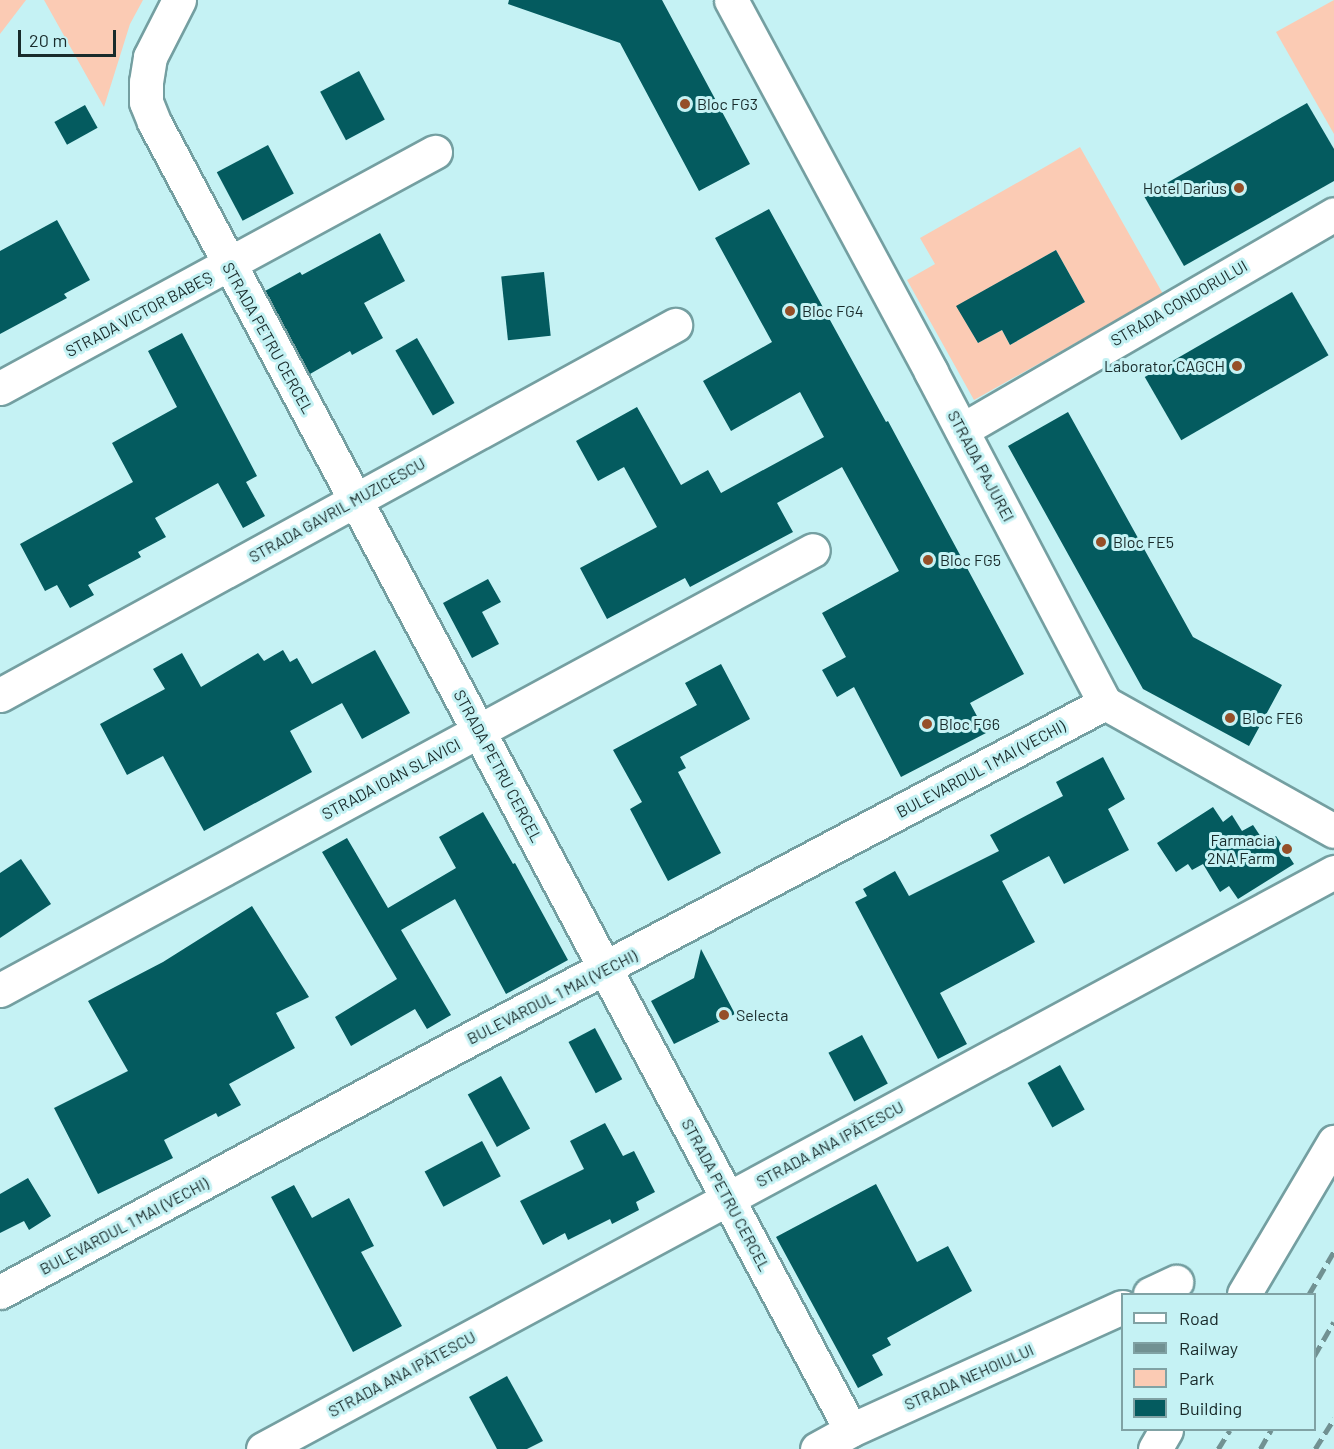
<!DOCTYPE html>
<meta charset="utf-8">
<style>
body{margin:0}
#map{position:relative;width:1334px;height:1449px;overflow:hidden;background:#c5f2f4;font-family:Barlow,sans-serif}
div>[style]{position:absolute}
.green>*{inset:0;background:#fbcbb4}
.building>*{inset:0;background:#045b5f;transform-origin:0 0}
.roads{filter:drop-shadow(2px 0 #749fa1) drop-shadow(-2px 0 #749fa1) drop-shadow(0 2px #749fa1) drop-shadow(0 -2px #749fa1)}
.minor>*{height:33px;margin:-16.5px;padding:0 16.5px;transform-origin:16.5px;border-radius:16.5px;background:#fff}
.rail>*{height:4.5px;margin-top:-2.25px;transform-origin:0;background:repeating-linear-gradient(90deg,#719192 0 12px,transparent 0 18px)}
.dots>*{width:16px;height:16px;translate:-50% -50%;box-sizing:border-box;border:3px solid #c5f2f4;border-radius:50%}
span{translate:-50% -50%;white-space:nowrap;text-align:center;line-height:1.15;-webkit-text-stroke:6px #c5f2f4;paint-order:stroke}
.poi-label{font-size:16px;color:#192b2b}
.left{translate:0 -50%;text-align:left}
.right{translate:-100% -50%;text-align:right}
.street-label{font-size:16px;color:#192b2b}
.legend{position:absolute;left:1121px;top:1293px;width:195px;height:138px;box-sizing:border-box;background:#c5f2f4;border:2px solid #80a2a4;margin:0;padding:8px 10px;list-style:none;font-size:18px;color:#192b2b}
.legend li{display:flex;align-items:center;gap:12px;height:30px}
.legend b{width:30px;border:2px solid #80a2a4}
.scale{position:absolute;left:18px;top:30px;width:98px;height:27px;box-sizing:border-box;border:3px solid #192b2b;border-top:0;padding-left:8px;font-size:18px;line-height:21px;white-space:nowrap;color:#192b2b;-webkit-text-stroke:4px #c5f2f4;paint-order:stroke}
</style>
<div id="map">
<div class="green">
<i style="clip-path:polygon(0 0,26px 0,0 34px)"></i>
<i style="clip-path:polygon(44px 0,143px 0,130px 24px,104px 107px)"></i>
<i style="clip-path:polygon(1334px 0,1334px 134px,1276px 32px)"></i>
<i style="clip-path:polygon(evenodd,1080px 147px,1163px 294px,974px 400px,907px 280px,935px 264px,920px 238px,1080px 147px,1056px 250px,1085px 302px,1010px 345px,1002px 330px,978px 343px,957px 306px,1056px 250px)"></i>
</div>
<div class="building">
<i style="clip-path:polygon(509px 0,662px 0,750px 164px,699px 191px,620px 43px,508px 4px)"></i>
<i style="left:359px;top:71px;width:55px;height:44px;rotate:62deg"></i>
<i style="clip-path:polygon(1307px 103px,1334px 149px,1334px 181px,1184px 266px,1144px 196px)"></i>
<i style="left:85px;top:105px;width:26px;height:35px;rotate:61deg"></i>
<i style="left:268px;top:145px;width:55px;height:58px;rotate:62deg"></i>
<i style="clip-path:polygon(769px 209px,886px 422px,888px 421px,1024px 674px,970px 703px,986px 733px,901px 777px,854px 687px,837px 697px,822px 670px,846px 657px,822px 613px,899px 571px,842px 467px,777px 503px,793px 532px,690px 587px,685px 578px,607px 619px,580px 568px,657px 527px,624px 467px,598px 481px,576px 441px,637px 407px,681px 485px,708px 470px,721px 493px,824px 437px,800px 392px,731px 431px,703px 381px,772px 342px,715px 238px)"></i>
<i style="clip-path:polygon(57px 220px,90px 280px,64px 294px,67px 298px,0 334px,0 251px)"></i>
<i style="clip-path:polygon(380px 233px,405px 281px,364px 303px,383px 338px,352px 355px,350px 351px,310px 374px,265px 291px,300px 272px,302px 275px)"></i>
<i style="clip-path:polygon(1056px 250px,1085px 302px,1010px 345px,1002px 330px,978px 343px,956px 306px)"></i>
<i style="left:544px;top:272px;width:64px;height:43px;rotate:84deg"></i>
<i style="left:1292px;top:292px;width:73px;height:170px;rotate:60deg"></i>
<i style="clip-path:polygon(182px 333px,257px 476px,246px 482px,265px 516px,243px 528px,218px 483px,155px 518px,166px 537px,138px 552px,141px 557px,88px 585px,94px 595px,70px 608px,57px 585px,45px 591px,20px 544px,133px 482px,112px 443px,177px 407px,148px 351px)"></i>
<i style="left:417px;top:338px;width:75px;height:25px;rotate:60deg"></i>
<i style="clip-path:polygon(1068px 412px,1193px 637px,1282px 685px,1249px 746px,1143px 689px,1008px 446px)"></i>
<i style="clip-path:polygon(488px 579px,501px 602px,482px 612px,499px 644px,472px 658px,443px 603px)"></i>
<i style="clip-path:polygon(283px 650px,290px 662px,297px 658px,312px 684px,375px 650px,410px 713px,362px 739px,342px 703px,290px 731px,312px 772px,204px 831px,163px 756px,127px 775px,100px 724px,165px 689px,153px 669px,182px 653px,201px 687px,258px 653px,264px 661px)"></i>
<i style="clip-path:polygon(721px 664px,750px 719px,680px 757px,686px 768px,678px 772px,721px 853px,668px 881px,630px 809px,642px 802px,613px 750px,697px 705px,685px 683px)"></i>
<i style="clip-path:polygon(1103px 757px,1125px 799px,1108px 809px,1129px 850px,1064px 884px,1049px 856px,1002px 881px,1035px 942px,940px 993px,967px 1044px,938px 1059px,855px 902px,867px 896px,863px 889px,895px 871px,909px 896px,999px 851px,990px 835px,1063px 796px,1056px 782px)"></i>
<i style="clip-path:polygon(1213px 807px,1223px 822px,1232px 815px,1242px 831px,1253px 825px,1265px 843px,1276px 836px,1294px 864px,1238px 899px,1229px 886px,1220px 892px,1203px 864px,1192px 870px,1188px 864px,1176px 872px,1157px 843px)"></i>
<i style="clip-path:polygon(483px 812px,513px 864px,515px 863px,568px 960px,506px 994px,455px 899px,401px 930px,451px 1015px,427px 1029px,415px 1009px,351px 1046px,335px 1017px,397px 979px,322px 852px,347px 838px,388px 908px,456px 868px,439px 837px)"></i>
<i style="clip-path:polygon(21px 859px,51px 904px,0 938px,0 873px)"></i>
<i style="clip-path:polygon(252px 906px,309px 997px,276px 1013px,295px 1048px,229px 1084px,241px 1105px,218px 1117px,216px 1113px,164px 1140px,173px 1158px,98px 1194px,54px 1108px,128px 1071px,88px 1001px,163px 962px)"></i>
<i style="clip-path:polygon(701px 949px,735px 1014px,674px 1044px,651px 1001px,694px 978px)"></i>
<i style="left:595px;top:1028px;width:58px;height:30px;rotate:62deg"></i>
<i style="left:862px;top:1035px;width:55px;height:38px;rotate:62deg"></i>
<i style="left:1060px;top:1065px;width:51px;height:37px;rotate:61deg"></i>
<i style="left:501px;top:1076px;width:60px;height:38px;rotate:61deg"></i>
<i style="clip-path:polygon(605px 1123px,623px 1156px,634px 1151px,655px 1192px,636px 1202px,639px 1210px,612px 1224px,610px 1219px,568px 1240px,565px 1233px,543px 1245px,520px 1201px,584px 1169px,570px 1141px)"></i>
<i style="left:482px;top:1141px;width:40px;height:65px;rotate:62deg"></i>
<i style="clip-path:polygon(28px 1178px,51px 1216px,29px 1230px,24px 1221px,0 1233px,0 1194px)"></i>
<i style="clip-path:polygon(876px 1184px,917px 1262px,948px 1246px,972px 1291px,887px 1338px,891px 1345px,872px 1355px,883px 1375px,858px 1388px,776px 1237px)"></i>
<i style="clip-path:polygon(294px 1185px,312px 1218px,349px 1198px,374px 1246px,361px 1252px,402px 1326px,353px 1352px,271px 1197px)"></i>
<i style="clip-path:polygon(507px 1376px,543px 1441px,527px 1449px,497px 1449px,469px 1397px)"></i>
</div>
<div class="roads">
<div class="minor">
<i style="left:179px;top:0;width:64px;rotate:117deg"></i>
<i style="left:150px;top:57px;width:25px;rotate:99deg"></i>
<i style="left:146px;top:82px;width:20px;rotate:90deg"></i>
<i style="left:146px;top:102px;width:22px;rotate:68deg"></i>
<i style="left:154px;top:122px;width:1482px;rotate:61.95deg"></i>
<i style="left:731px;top:0;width:422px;rotate:61.7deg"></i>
<i style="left:931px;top:372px;width:374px;rotate:62.3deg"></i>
<i style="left:1105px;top:703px;width:262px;rotate:29.2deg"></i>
<i style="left:0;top:388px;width:495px;rotate:-28.5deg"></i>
<i style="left:962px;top:430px;width:430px;rotate:-30.1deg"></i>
<i style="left:0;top:695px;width:770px;rotate:-28.73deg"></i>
<i style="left:0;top:990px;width:924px;rotate:-28.42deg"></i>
<i style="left:0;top:1292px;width:512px;rotate:-28.32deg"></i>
<i style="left:451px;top:1049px;width:740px;rotate:-27.88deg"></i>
<i style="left:1150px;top:1294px;width:29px;rotate:-25deg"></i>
<i style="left:1244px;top:1294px;width:177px;rotate:-59.4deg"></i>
<i style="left:263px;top:1449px;width:1217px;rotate:-28.31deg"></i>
<i style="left:817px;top:1449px;width:39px;rotate:-29deg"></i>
<i style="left:851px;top:1430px;width:298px;rotate:-24.4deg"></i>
<i style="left:1155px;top:1449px;width:22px;rotate:-60deg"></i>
</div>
</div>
<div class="rail">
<i style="left:1309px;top:1294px;width:50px;rotate:-59.8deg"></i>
<i style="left:1314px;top:1356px;width:39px;rotate:-60deg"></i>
<i style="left:1218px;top:1449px;width:22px;rotate:-58deg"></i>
<i style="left:1260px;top:1449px;width:22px;rotate:-60deg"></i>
<i style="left:1315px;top:1449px;width:36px;rotate:-58deg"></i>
</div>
<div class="dots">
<i style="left:685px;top:104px;background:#954f28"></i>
<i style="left:1239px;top:188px;background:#954f28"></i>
<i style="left:790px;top:311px;background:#954f28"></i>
<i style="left:1237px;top:366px;background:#954f28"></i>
<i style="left:1101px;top:542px;background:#954f28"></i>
<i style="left:928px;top:560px;background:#954f28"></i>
<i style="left:1230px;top:718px;background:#954f28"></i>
<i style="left:927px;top:724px;background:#954f28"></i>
<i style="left:1287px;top:849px;background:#954f28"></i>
<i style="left:724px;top:1015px;background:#954f28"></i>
</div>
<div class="poi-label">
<span class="left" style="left:697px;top:104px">Bloc FG3</span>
<span class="right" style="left:1227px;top:188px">Hotel Darius</span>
<span class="left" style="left:802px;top:311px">Bloc FG4</span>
<span class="right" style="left:1225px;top:366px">Laborator CAGCH</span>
<span class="left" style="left:1113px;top:542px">Bloc FE5</span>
<span class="left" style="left:940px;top:560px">Bloc FG5</span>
<span class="left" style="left:1242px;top:718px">Bloc FE6</span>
<span class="left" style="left:939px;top:724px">Bloc FG6</span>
<span class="right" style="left:1275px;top:849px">Farmacia<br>2NA Farm</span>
<span class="left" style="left:736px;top:1015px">Selecta</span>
</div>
<div class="street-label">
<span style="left:1179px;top:303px;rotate:-30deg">STRADA CONDORULUI</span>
<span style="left:139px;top:314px;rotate:-28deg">STRADA VICTOR BABEȘ</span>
<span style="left:268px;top:338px;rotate:61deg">STRADA PETRU CERCEL</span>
<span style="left:981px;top:466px;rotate:62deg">STRADA PAJUREI</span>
<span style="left:337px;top:510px;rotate:-29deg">STRADA GAVRIL MUZICESCU</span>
<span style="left:498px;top:766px;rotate:62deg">STRADA PETRU CERCEL</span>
<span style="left:981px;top:769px;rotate:-28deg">BULEVARDUL 1 MAI (VECHI)</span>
<span style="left:391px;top:779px;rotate:-28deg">STRADA IOAN SLAVICI</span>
<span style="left:552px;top:997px;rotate:-27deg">BULEVARDUL 1 MAI (VECHI)</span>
<span style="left:830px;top:1144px;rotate:-28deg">STRADA ANA IPĂTESCU</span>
<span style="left:726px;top:1195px;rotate:62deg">STRADA PETRU CERCEL</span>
<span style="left:124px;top:1226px;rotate:-28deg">BULEVARDUL 1 MAI (VECHI)</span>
<span style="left:402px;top:1374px;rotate:-28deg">STRADA ANA IPĂTESCU</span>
<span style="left:969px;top:1377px;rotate:-24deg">STRADA NEHOIULUI</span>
</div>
<ul class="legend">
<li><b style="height:8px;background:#fff"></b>Road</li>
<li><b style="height:8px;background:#719192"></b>Railway</li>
<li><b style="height:16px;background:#fbcbb4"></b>Park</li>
<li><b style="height:16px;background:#045b5f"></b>Building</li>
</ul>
<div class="scale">20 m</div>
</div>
